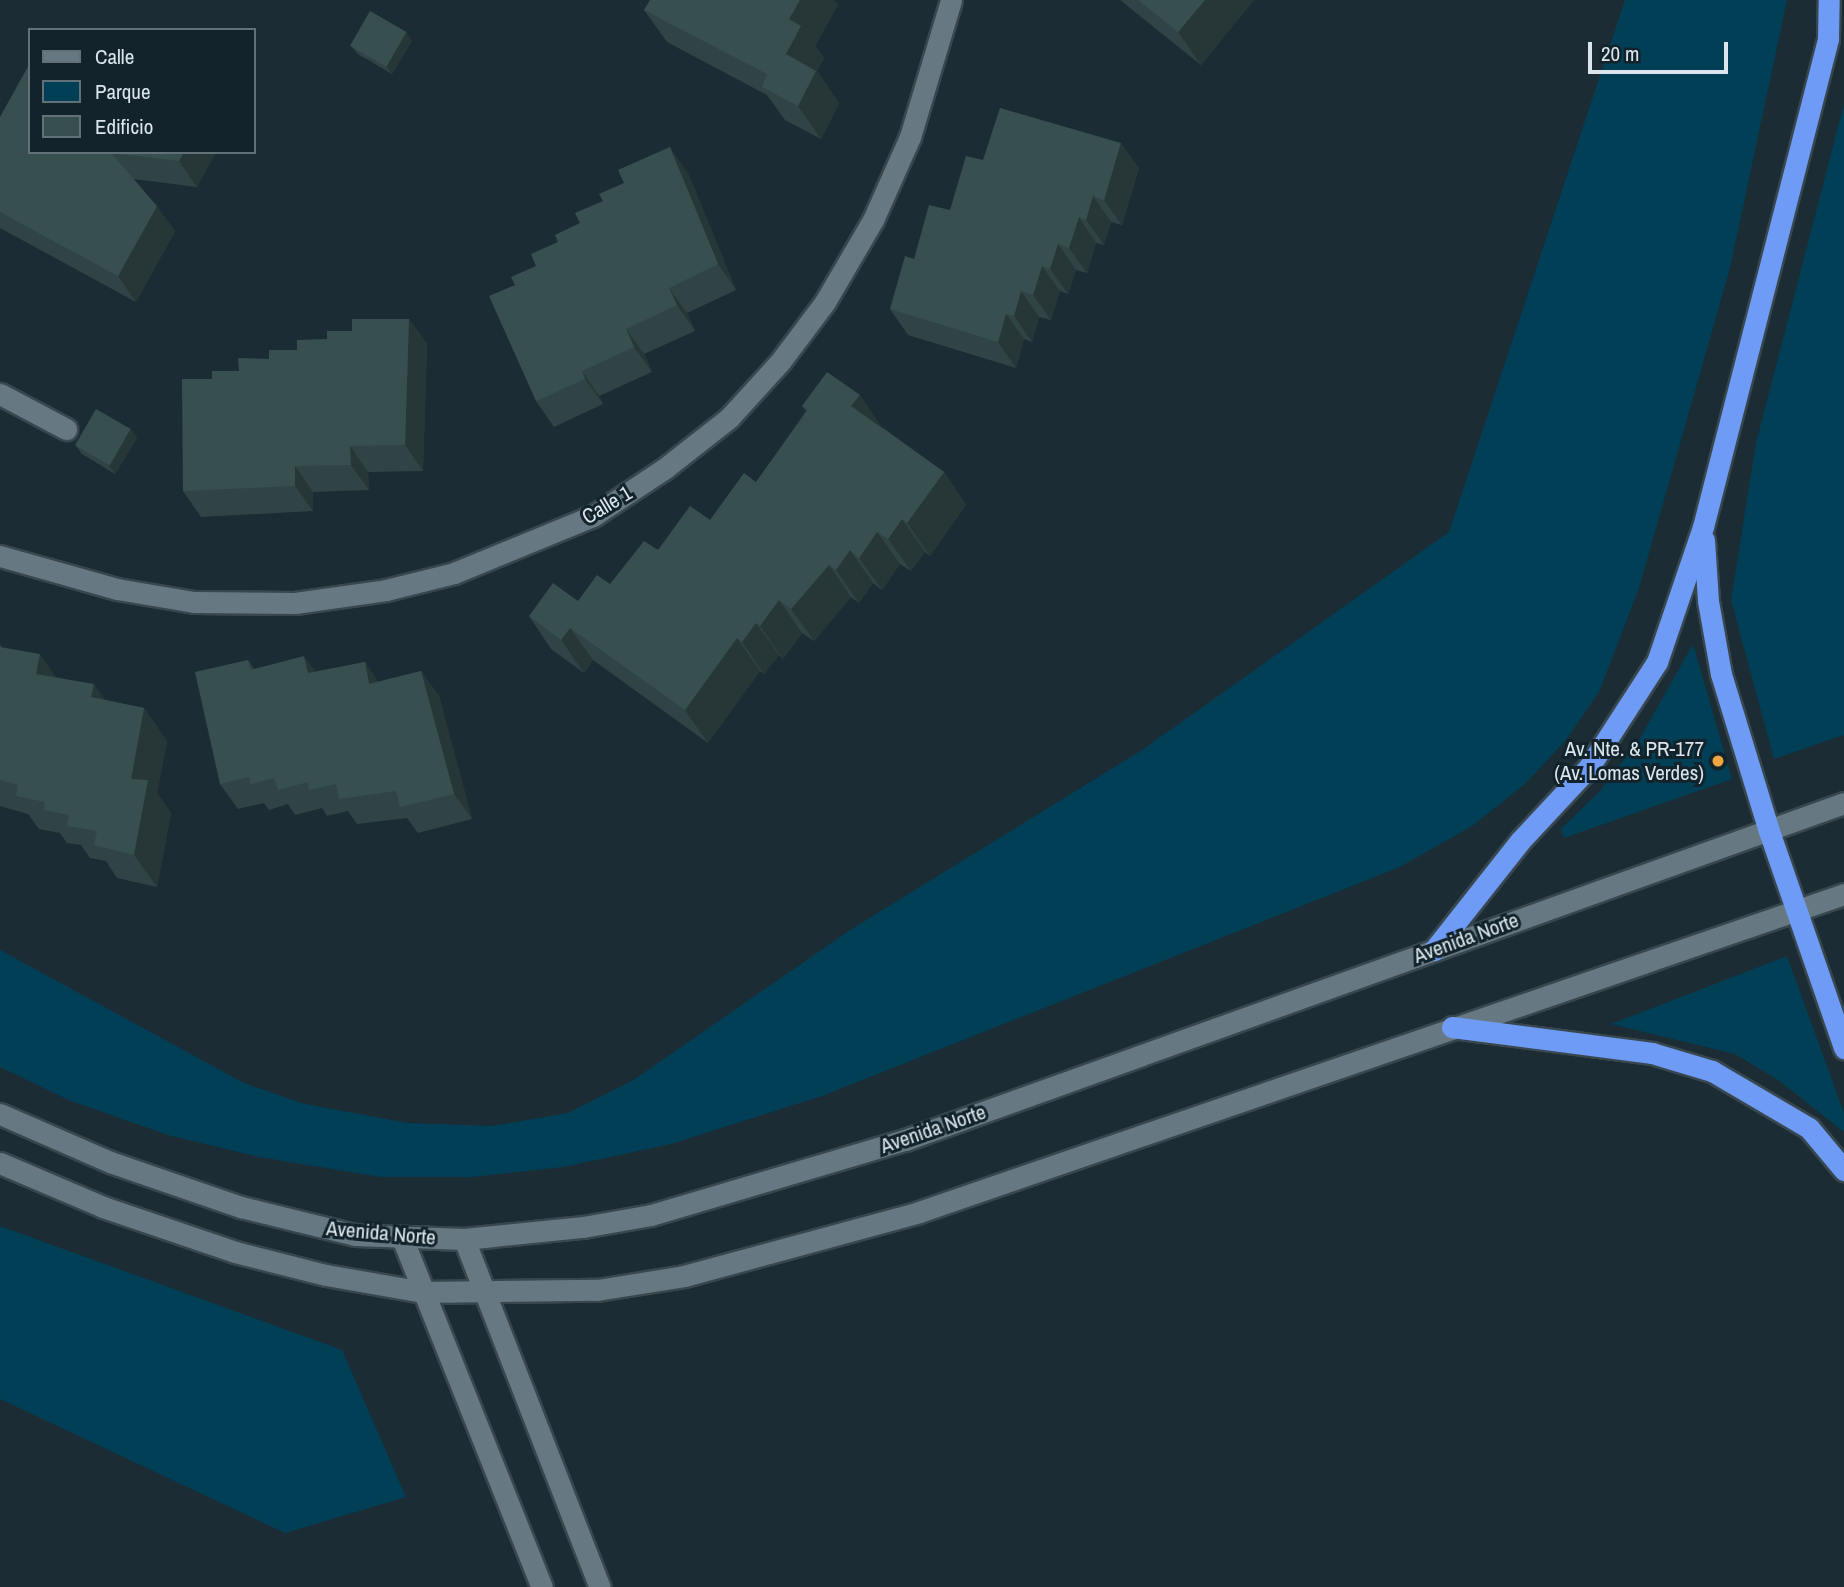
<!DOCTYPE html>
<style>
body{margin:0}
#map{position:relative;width:1844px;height:1587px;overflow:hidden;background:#1b2c35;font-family:"Archivo Narrow",sans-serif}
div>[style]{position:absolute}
.green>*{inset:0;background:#003f56}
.roads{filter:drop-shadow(2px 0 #38474e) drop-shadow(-2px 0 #38474e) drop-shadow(0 2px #38474e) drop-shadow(0 -2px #38474e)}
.minor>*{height:21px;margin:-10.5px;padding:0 10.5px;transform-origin:10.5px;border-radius:10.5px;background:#667983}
.highway>*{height:21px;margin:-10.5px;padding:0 10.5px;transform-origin:10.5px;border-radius:10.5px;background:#6e9bf5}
.wall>*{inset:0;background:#304445}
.shaded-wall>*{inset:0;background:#273738}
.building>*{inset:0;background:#384f50;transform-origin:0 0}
.dots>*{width:19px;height:19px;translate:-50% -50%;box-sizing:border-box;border:4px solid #12232b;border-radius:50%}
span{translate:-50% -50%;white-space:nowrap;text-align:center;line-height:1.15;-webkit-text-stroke:6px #12232b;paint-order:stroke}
.street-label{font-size:21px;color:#dbe5eb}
.poi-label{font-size:21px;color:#dbe5eb}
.right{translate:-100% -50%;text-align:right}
.legend{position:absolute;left:28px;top:28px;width:228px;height:126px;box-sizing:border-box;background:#12232b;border:2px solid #627178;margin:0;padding:9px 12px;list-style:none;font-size:21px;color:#dbe5eb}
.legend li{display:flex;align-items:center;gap:14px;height:35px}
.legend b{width:35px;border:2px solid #627178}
.scale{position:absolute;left:1588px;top:42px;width:140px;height:32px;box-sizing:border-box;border:4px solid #dbe5eb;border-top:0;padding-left:9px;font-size:21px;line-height:24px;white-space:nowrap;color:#dbe5eb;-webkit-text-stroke:5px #12232b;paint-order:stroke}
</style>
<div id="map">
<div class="green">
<i style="clip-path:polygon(1625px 0,1787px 0,1730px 268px,1639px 588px,1599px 692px,1566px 740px,1525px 784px,1472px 826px,1400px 867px,822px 1096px,671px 1144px,563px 1167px,472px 1177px,381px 1177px,259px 1157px,168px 1135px,71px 1101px,0 1067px,0 950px,244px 1083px,305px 1104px,408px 1123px,492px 1126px,568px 1113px,632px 1081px,850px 930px,1142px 750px,1449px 532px)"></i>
<i style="clip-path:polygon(1844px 104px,1844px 735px,1774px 759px,1731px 600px,1756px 443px)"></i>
<i style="clip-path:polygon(1693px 644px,1732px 779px,1564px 838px,1561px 829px,1599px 792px,1640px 738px)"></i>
<i style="clip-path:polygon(1787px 956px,1844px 1113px,1844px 1132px,1778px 1080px,1735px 1054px,1611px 1024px)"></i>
<i style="clip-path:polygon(0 1226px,342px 1350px,406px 1497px,285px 1533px,0 1399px)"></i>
</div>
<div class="roads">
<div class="minor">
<i style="left:0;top:394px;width:75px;rotate:27.9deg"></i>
<i style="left:0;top:556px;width:122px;rotate:15.8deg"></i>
<i style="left:117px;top:589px;width:78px;rotate:9.6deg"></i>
<i style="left:194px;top:602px;width:101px;rotate:0.6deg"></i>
<i style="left:295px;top:603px;width:92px;rotate:-8.1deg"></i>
<i style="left:386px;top:590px;width:70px;rotate:-14deg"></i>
<i style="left:454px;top:573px;width:150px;rotate:-22.3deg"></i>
<i style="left:593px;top:516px;width:85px;rotate:-33.5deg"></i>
<i style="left:664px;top:469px;width:83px;rotate:-38.1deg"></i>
<i style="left:729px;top:418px;width:76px;rotate:-47.7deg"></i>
<i style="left:780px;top:362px;width:75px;rotate:-53.1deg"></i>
<i style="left:825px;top:302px;width:95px;rotate:-59.7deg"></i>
<i style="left:873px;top:220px;width:91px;rotate:-66deg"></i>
<i style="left:910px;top:137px;width:143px;rotate:-73.3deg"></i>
<i style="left:0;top:1114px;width:120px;rotate:23.6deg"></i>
<i style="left:110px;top:1162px;width:139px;rotate:19deg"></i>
<i style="left:241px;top:1207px;width:117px;rotate:13.8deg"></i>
<i style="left:355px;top:1235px;width:109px;rotate:2.1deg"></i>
<i style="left:464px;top:1239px;width:120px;rotate:-5.8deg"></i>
<i style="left:583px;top:1227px;width:69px;rotate:-10deg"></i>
<i style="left:651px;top:1215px;width:265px;rotate:-16.5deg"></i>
<i style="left:905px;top:1140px;width:998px;rotate:-19.74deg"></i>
<i style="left:0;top:1163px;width:112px;rotate:23.1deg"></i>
<i style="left:103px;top:1207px;width:139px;rotate:18.8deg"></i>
<i style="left:235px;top:1252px;width:94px;rotate:14.2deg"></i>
<i style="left:326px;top:1275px;width:98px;rotate:9.9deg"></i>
<i style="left:423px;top:1292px;width:174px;rotate:-0.7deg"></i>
<i style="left:597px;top:1290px;width:88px;rotate:-9.1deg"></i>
<i style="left:684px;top:1276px;width:244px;rotate:-15.2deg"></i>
<i style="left:919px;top:1212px;width:978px;rotate:-18.97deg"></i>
<i style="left:464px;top:1239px;width:374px;rotate:68.7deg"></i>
<i style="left:403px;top:1240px;width:374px;rotate:68.2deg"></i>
</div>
<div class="highway">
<i style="left:1704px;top:540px;width:61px;rotate:86.2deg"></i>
<i style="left:1708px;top:601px;width:74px;rotate:79.9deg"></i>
<i style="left:1721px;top:674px;width:164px;rotate:73deg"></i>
<i style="left:1769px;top:831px;width:230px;rotate:70.9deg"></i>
<i style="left:1434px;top:950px;width:140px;rotate:-51.7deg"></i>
<i style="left:1521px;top:840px;width:100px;rotate:-47deg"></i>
<i style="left:1589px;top:767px;width:125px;rotate:-57.1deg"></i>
<i style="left:1657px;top:662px;width:143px;rotate:-71.2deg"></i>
<i style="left:1703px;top:527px;width:504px;rotate:-75.63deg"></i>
<i style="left:1828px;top:39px;width:39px;rotate:-89deg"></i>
<i style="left:1452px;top:1027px;width:202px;rotate:7.4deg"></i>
<i style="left:1652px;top:1053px;width:63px;rotate:16.7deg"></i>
<i style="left:1712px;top:1071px;width:113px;rotate:30.4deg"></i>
<i style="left:1809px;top:1128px;width:55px;rotate:50.2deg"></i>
</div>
</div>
<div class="wall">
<i style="clip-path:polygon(1120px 0,1254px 0,1201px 65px)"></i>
<i style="clip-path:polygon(838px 5px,815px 46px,824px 58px,817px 71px,839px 103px,821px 139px,785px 120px,767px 95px,667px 42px,644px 10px)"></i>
<i style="clip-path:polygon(406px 32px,412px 41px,392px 74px,358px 54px,351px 46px)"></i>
<i style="clip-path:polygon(0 117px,216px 152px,197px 187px,134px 179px,175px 231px,136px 302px,0 228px)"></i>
<i style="clip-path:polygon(983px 160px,1139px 168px,1122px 225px,1111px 222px,1104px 245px,1096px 243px,1087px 273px,1076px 270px,1068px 294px,1060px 291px,1051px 320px,1039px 317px,1032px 342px,1024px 339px,1016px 368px,908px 335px,890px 309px,914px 259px,950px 210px)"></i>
<i style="clip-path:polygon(688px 173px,736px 290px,687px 313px,695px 331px,644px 354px,652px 372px,599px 396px,603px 404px,554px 427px,536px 401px,515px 285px,536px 266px,558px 242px,580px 223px,603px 201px)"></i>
<i style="clip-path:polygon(409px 319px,427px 344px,423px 471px,368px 472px,369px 490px,313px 492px,313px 511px,201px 517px,183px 491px,212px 379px,239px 371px,269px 359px,297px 350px,352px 331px)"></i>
<i style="clip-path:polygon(802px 406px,882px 427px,944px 472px,966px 505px,930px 556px,925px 552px,911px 571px,900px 564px,882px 590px,873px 583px,859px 603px,851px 597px,814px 641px,802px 633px,783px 659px,779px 655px,764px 674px,760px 671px,708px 743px,593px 660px,584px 673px,551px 649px,529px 616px,578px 601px,610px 584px,658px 550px,710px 520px,756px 482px,806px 411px)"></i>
<i style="clip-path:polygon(137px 438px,115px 474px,82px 454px,76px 446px)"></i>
<i style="clip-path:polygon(0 644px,2px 648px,56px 677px,105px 700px,144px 708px,167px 741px,157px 793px,171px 813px,157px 887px,117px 878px,106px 861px,90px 858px,81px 845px,67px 843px,60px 833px,39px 829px,28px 814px,0 806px)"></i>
<i style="clip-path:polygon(248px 660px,254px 669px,315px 672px,365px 662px,378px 682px,421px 671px,439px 696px,472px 819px,418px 833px,407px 818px,357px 824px,348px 811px,327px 816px,322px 808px,295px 815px,288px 804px,269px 810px,264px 803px,238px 809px,220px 784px)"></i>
</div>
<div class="shaded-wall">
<i style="clip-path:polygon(800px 0,834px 0,838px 5px,815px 46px,824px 58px,817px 71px,839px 103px,821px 139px,798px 106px,786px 54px,789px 19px)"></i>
<i style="clip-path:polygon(1205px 0,1254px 0,1201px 65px,1178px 32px)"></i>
<i style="clip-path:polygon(406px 32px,412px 41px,392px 74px,386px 66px)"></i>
<i style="clip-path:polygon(1121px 143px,1139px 168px,1122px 225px,1104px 200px)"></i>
<i style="clip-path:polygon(670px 147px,688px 173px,736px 290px,718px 264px)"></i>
<i style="clip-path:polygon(184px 152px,216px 152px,197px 187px,179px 161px)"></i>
<i style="clip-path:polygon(1093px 196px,1111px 222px,1104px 245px,1086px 220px)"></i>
<i style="clip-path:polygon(157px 206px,175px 231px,136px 302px,118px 276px)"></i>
<i style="clip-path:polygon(1079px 217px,1096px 243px,1087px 273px,1069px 248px)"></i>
<i style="clip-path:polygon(1058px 244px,1076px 270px,1068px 294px,1050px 269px)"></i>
<i style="clip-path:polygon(1042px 266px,1060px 291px,1051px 320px,1033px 295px)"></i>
<i style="clip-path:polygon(669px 288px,687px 313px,695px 331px,677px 305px)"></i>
<i style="clip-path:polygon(1021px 291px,1039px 317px,1032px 342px,1014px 316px)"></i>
<i style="clip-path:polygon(1006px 314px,1024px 339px,1016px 368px,998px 342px)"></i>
<i style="clip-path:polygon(409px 319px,427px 344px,423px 471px,405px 445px)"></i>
<i style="clip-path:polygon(626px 329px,644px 354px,652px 372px,634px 347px)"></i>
<i style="clip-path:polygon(582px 371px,599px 396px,603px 404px,585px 379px)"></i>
<i style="clip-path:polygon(860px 395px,882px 427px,874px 439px,851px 406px)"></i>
<i style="clip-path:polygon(131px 429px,137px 438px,115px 474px,109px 466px)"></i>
<i style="clip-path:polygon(350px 446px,368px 472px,369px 490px,351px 465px)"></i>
<i style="clip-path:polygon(295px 466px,313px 492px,313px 511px,295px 486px)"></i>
<i style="clip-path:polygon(944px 472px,966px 505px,930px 556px,907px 523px)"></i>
<i style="clip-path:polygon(902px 519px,925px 552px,911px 571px,888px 539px)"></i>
<i style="clip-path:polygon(877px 532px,900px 564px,882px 590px,859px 558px)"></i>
<i style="clip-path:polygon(850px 550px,873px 583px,859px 603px,836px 570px)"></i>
<i style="clip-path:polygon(829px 565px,851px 597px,814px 641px,791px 609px)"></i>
<i style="clip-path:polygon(779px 600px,802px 633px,783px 659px,760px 626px)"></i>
<i style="clip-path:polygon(756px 623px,779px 655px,764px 674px,742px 642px)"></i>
<i style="clip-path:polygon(570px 628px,593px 660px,584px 673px,561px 640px)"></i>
<i style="clip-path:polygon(737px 638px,760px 671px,708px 743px,685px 710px)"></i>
<i style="clip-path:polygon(40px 654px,63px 687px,36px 674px)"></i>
<i style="clip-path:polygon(304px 656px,322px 681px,308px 673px)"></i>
<i style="clip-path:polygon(365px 662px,383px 688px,369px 684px)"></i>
<i style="clip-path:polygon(421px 671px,439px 696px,472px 819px,454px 794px)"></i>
<i style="clip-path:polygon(94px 684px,116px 716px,91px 697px)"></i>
<i style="clip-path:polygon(144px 708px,167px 741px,157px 793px,171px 813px,157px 887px,134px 855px,131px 779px)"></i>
</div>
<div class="building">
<i style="clip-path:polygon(650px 0,800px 0,789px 19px,801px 26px,786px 54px,816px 71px,798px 106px,762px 87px,767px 74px,644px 10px)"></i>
<i style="clip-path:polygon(1138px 0,1205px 0,1178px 32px)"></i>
<i style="left:370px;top:11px;width:42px;height:40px;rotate:30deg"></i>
<i style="clip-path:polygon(30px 63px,30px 152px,184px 152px,179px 161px,111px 153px,157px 206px,118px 276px,0 212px,0 117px)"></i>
<i style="clip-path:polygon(1000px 108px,1121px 143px,1104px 200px,1093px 196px,1086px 220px,1079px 217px,1069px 248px,1058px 244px,1050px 269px,1042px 266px,1033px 295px,1021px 291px,1014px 316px,1006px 314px,998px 342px,890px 309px,905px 256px,914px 259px,929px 205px,950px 210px,966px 156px,983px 160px)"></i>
<i style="clip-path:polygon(670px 147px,718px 264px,669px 288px,677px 305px,626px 329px,634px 347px,582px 371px,585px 379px,536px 401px,489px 296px,515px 285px,511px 277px,536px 266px,531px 254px,558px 242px,555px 235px,580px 223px,575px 213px,603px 201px,599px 194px,624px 183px,618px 170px)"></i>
<i style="clip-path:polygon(352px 319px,409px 319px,405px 445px,350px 446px,351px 465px,295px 466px,295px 486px,183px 491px,182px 379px,212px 379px,212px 371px,239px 371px,238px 358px,269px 359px,269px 350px,297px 350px,297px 340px,327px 339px,327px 331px,352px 331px)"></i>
<i style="clip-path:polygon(827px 372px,860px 395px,851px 406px,944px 472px,907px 523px,902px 519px,888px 539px,877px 532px,859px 558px,850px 550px,836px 570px,829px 565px,791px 609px,779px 600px,760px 626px,756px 623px,742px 642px,737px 638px,685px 710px,570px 628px,561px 640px,529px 616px,553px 583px,578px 601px,597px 575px,610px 584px,644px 541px,658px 550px,690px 506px,710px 520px,744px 473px,756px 482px,808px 410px,802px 406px)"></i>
<i style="left:96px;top:409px;width:40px;height:42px;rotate:30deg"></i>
<i style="clip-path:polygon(0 647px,40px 654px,36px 674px,94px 684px,91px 697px,144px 708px,131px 779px,148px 780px,134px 855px,94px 845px,97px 831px,67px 826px,69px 815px,44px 810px,45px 802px,16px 796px,18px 785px,0 780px)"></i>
<i style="clip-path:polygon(304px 656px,308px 673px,365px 662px,369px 684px,421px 671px,454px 794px,400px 807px,396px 791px,339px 799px,336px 784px,309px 790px,308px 782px,278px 790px,274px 778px,251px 784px,249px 777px,220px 784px,195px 672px,248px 660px,250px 670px)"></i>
</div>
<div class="dots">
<i style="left:1718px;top:761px;background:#f0a63f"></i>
</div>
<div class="street-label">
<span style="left:607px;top:505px;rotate:-31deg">Calle 1</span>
<span style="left:1466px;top:938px;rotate:-20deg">Avenida Norte</span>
<span style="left:933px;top:1129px;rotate:-19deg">Avenida Norte</span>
<span style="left:381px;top:1233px;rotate:5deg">Avenida Norte</span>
</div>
<div class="poi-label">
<span class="right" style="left:1704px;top:761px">Av. Nte. &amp; PR-177<br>(Av. Lomas Verdes)</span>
</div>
<ul class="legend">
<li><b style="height:9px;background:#667983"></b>Calle</li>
<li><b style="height:19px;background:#003f56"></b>Parque</li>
<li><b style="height:19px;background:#384f50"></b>Edificio</li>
</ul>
<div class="scale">20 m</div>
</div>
